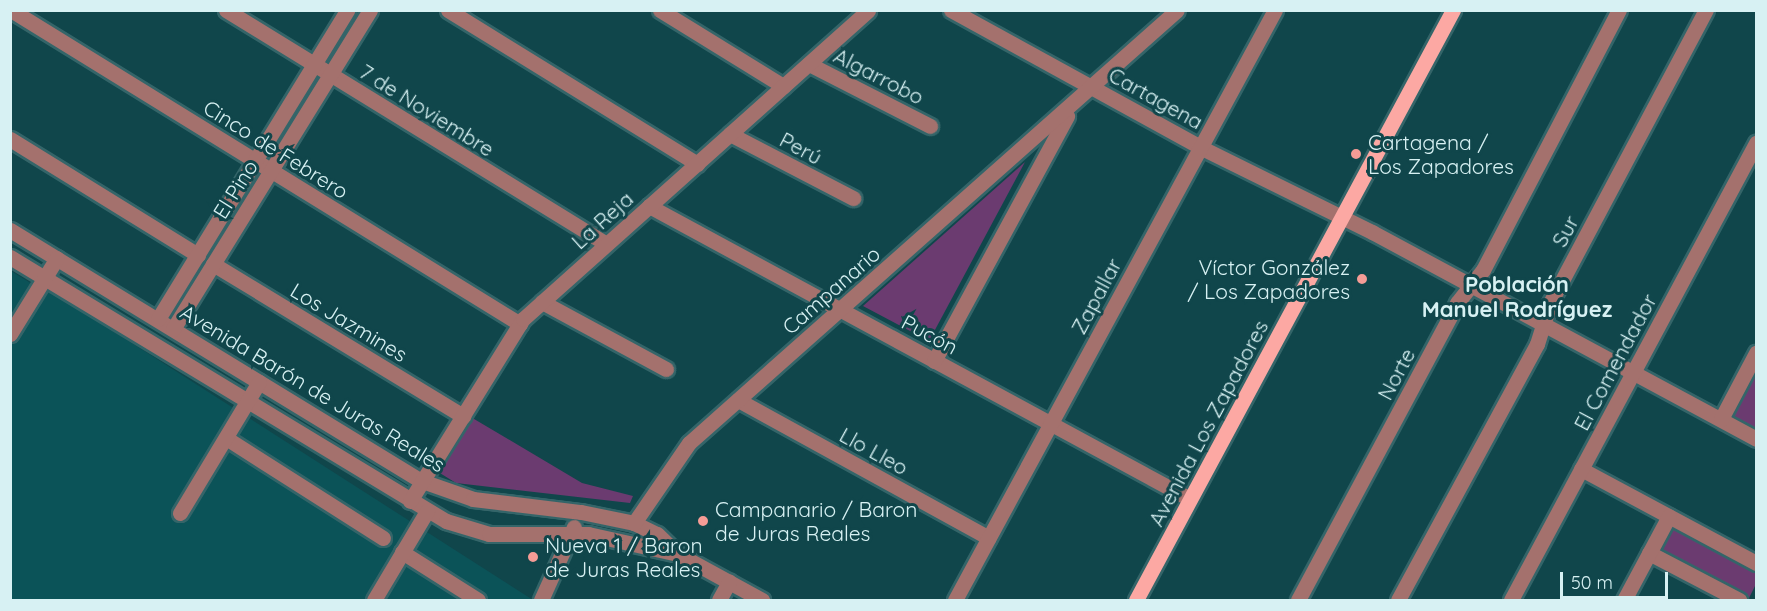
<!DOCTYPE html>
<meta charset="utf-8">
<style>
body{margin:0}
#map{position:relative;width:1767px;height:611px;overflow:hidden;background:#10464b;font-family:Quicksand,sans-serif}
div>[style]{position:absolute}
.built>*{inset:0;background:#0b5358}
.green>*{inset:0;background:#6b3b70}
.roads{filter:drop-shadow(2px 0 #346569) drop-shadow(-2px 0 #346569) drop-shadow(0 2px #346569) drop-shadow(0 -2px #346569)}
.minor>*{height:15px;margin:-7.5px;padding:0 7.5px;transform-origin:7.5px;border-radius:7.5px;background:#a4716d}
.major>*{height:15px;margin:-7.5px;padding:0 7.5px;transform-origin:7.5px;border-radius:7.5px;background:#fca8a3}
.dots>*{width:16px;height:16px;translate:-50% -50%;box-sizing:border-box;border:3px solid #10464b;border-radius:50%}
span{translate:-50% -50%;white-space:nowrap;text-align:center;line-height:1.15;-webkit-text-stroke:6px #10464b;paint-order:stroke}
.street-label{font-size:21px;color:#d7f1f3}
.poi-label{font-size:21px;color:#d7f1f3}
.left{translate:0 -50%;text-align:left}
.right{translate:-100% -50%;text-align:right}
.neighbourhood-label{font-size:22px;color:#d7f1f3;font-weight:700}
.frame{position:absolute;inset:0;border:12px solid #d7f1f3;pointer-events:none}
.scale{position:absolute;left:1560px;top:572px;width:108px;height:27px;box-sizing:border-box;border:3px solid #d7f1f3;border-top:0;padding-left:8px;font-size:18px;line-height:21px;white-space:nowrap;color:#d7f1f3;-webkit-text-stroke:4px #10464b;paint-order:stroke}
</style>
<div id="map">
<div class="built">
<i style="clip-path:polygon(11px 271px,32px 284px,11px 319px)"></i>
<i style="clip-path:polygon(46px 288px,533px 600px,11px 600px,10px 346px)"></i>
</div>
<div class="green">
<i style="clip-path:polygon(1025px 162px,929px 341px,863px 306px)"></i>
<i style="clip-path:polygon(1756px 364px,1756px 433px,1727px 418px)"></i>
<i style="clip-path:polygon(469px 416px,582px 483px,633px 496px,630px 503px,456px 483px,435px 470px)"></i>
<i style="clip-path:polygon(1676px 522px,1756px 566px,1756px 584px,1748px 600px,1658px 554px)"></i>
</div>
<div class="roads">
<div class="minor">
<i style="left:11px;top:10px;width:598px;rotate:31.67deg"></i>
<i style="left:226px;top:10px;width:446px;rotate:31.6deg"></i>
<i style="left:448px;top:10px;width:293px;rotate:31.7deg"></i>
<i style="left:660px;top:10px;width:145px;rotate:31.7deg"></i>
<i style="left:951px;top:10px;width:284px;rotate:28.8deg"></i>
<i style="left:1200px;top:147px;width:192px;rotate:26.3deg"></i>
<i style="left:1372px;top:232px;width:436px;rotate:28.3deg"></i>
<i style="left:809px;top:64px;width:136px;rotate:27.1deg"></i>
<i style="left:730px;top:134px;width:139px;rotate:27.5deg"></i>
<i style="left:10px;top:139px;width:221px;rotate:31.7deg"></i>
<i style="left:649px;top:206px;width:615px;rotate:28.44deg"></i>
<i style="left:10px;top:230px;width:482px;rotate:31.4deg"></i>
<i style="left:422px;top:481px;width:54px;rotate:19.4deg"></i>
<i style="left:473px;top:499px;width:109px;rotate:6.9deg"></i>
<i style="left:581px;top:512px;width:54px;rotate:11.7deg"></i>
<i style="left:634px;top:523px;width:25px;rotate:26deg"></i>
<i style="left:657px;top:534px;width:29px;rotate:44deg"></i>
<i style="left:678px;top:554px;width:96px;rotate:28.7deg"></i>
<i style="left:10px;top:257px;width:510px;rotate:31.2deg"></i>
<i style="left:446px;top:521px;width:45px;rotate:16.8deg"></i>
<i style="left:489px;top:534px;width:99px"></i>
<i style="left:588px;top:534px;width:92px;rotate:12.5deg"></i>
<i style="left:213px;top:264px;width:293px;rotate:31.3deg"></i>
<i style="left:542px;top:302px;width:141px;rotate:28.4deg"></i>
<i style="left:158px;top:319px;width:362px;rotate:-58.5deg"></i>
<i style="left:173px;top:329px;width:375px;rotate:-58.3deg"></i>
<i style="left:10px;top:334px;width:89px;rotate:-58.3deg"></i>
<i style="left:934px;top:361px;width:279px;rotate:-61.5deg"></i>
<i style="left:738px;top:400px;width:286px;rotate:28.8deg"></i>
<i style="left:1721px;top:419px;width:75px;rotate:-62.1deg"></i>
<i style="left:226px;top:438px;width:186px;rotate:32.5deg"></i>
<i style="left:1581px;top:469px;width:199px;rotate:28.2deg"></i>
<i style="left:410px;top:501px;width:214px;rotate:-58.2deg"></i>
<i style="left:523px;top:319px;width:463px;rotate:-41.8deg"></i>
<i style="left:180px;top:513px;width:153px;rotate:-58.9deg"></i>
<i style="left:634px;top:523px;width:97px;rotate:-55.5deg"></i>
<i style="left:689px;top:443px;width:652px;rotate:-41.58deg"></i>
<i style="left:402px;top:552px;width:90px;rotate:32.3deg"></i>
<i style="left:1649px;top:553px;width:102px;rotate:27.6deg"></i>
<i style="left:374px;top:600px;width:104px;rotate:-59.2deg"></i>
<i style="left:541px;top:600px;width:80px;rotate:-65.7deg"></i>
<i style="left:719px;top:600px;width:21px;rotate:-61deg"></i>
<i style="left:955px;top:600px;width:671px;rotate:-61.53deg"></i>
<i style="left:1298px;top:600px;width:337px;rotate:-61.8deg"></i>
<i style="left:1457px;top:303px;width:42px;rotate:-51.8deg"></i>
<i style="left:1483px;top:270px;width:293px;rotate:-62.4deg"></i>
<i style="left:1398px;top:600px;width:291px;rotate:-61.5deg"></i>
<i style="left:1537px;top:344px;width:43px;rotate:-72.4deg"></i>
<i style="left:1550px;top:303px;width:332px;rotate:-62deg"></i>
<i style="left:1511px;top:600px;width:519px;rotate:-61.8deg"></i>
<i style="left:1624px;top:600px;width:95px;rotate:-61.8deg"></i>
</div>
<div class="major">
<i style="left:1136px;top:600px;width:670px;rotate:-61.75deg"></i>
</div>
</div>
<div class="dots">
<i style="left:1356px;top:154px;background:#f59c96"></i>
<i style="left:1362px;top:279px;background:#f59c96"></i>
<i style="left:703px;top:521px;background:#f59c96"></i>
<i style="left:533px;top:557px;background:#f59c96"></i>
</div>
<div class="street-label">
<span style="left:879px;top:76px;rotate:27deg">Algarrobo</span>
<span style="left:1156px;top:98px;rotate:29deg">Cartagena</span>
<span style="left:427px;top:110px;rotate:32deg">7 de Noviembre</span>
<span style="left:801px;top:148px;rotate:28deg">Perú</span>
<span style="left:276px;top:149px;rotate:32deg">Cinco de Febrero</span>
<span style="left:235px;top:189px;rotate:-58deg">El Pino</span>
<span style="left:602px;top:220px;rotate:-42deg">La Reja</span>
<span style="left:1565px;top:231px;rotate:-62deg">Sur</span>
<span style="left:831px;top:290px;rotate:-41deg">Campanario</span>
<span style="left:1096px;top:296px;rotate:-62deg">Zapallar</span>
<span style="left:349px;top:322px;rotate:31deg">Los Jazmines</span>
<span style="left:930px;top:334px;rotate:28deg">Pucón</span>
<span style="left:1615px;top:362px;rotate:-62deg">El Comendador</span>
<span style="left:1396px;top:374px;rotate:-62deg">Norte</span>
<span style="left:313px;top:388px;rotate:31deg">Avenida Barón de Juras Reales</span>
<span style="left:1208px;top:423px;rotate:-62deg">Avenida Los Zapadores</span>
<span style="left:874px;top:451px;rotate:29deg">Llo Lleo</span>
</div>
<div class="poi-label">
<span class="left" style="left:1368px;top:154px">Cartagena /<br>Los Zapadores</span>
<span class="right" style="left:1350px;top:279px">Víctor González<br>/ Los Zapadores</span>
<span class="left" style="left:715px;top:521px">Campanario / Baron<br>de Juras Reales</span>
<span class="left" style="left:545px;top:557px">Nueva 1 / Baron<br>de Juras Reales</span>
</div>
<div class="neighbourhood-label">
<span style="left:1517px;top:297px">Población<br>Manuel Rodríguez</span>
</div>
<div class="frame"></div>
<div class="scale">50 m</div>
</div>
